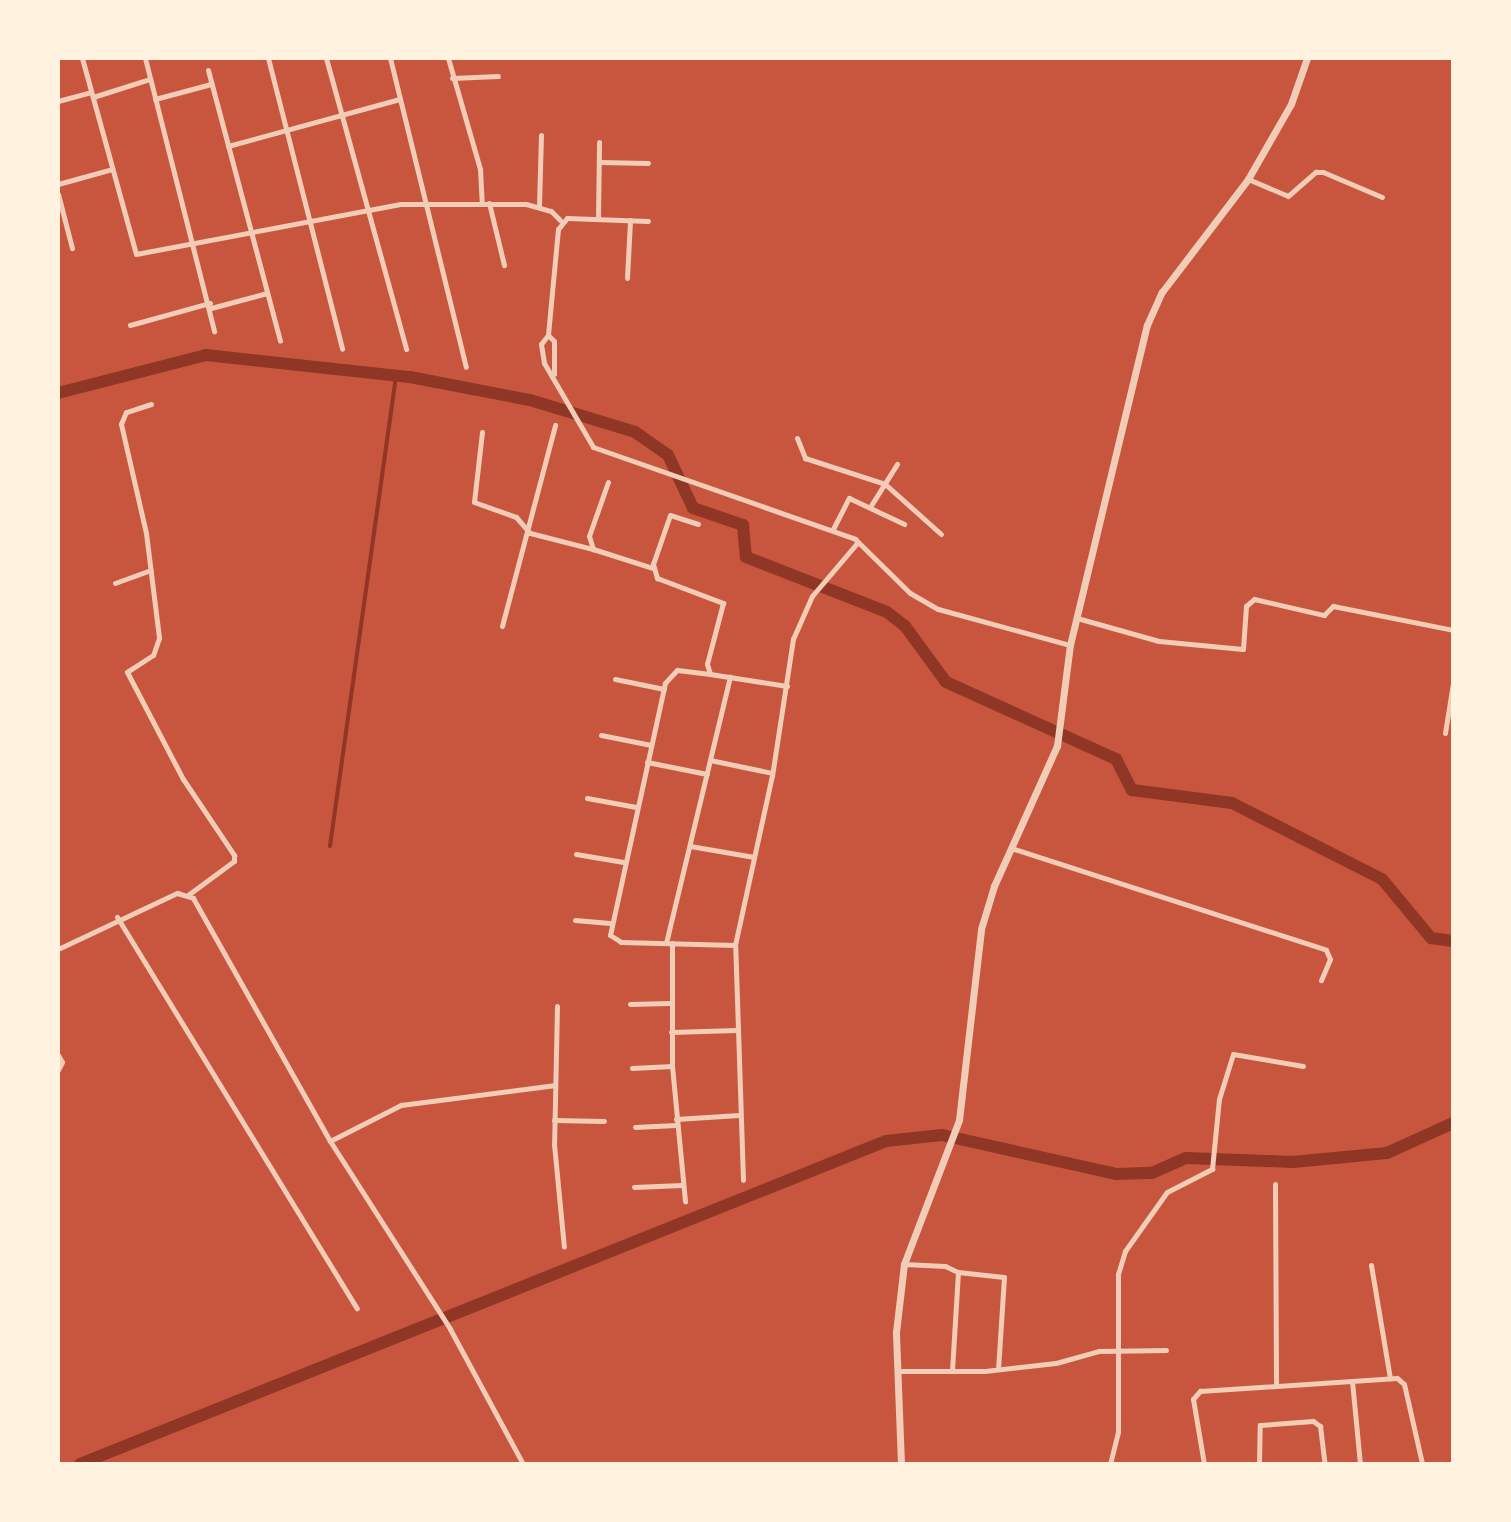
<!DOCTYPE html>
<style>
body{margin:0}
#map{position:relative;width:1511px;height:1522px;overflow:hidden;background:#c8553d;font-family:"Libre Baskerville",serif}
div>[style]{position:absolute}
.stream>*{height:4px;margin:-2px;padding:0 2px;transform-origin:2px;border-radius:2px;background:#8f3625}
.canal>*{height:12px;margin:-6px;padding:0 6px;transform-origin:6px;border-radius:6px;background:#8f3625}
.minor>*{height:5px;margin:-2.5px;padding:0 2.5px;transform-origin:2.5px;border-radius:2.5px;background:#f1ccb7}
.tertiary>*{height:7px;margin:-3.5px;padding:0 3.5px;transform-origin:3.5px;border-radius:3.5px;background:#f1ccb7}
span{translate:-50% -50%;white-space:nowrap;text-align:center;line-height:1.15;-webkit-text-stroke:8px #fff3e0;paint-order:stroke}
.frame{position:absolute;inset:0;border:60px solid #fff3e0;pointer-events:none}
</style>
<div id="map">
<div class="stream">
<i style="left:330px;top:846px;width:475px;rotate:-82deg"></i>
</div>
<div class="canal">
<i style="left:58px;top:393px;width:153px;rotate:-14.4deg"></i>
<i style="left:206px;top:355px;width:205px;rotate:6.2deg"></i>
<i style="left:410px;top:377px;width:122px;rotate:10.9deg"></i>
<i style="left:530px;top:400px;width:110px;rotate:16.9deg"></i>
<i style="left:635px;top:432px;width:40px;rotate:34.9deg"></i>
<i style="left:668px;top:455px;width:59px;rotate:64.7deg"></i>
<i style="left:693px;top:508px;width:53px;rotate:18.8deg"></i>
<i style="left:743px;top:525px;width:32px;rotate:85deg"></i>
<i style="left:746px;top:557px;width:151px;rotate:21.3deg"></i>
<i style="left:887px;top:612px;width:23px;rotate:38deg"></i>
<i style="left:905px;top:626px;width:69px;rotate:53.8deg"></i>
<i style="left:946px;top:682px;width:187px;rotate:24.4deg"></i>
<i style="left:1116px;top:759px;width:35px;rotate:63deg"></i>
<i style="left:1132px;top:790px;width:101px;rotate:7.4deg"></i>
<i style="left:1232px;top:803px;width:168px;rotate:26.9deg"></i>
<i style="left:1382px;top:879px;width:77px;rotate:50.3deg"></i>
<i style="left:1431px;top:938px;width:22px;rotate:8deg"></i>
<i style="left:80px;top:1464px;width:868px;rotate:-21.84deg"></i>
<i style="left:886px;top:1141px;width:56px;rotate:-6.1deg"></i>
<i style="left:942px;top:1135px;width:179px;rotate:12.6deg"></i>
<i style="left:1117px;top:1174px;width:35px;rotate:-2deg"></i>
<i style="left:1152px;top:1173px;width:37px;rotate:-24deg"></i>
<i style="left:1186px;top:1158px;width:107px;rotate:2.1deg"></i>
<i style="left:1293px;top:1162px;width:94px;rotate:-5.5deg"></i>
<i style="left:1387px;top:1153px;width:72px;rotate:-24.4deg"></i>
</div>
<div class="minor">
<i style="left:82px;top:58px;width:203px;rotate:74.6deg"></i>
<i style="left:136px;top:254px;width:269px;rotate:-10.7deg"></i>
<i style="left:400px;top:204px;width:126px"></i>
<i style="left:526px;top:204px;width:26px;rotate:16deg"></i>
<i style="left:551px;top:211px;width:13px;rotate:45deg"></i>
<i style="left:145px;top:58px;width:282px;rotate:75.8deg"></i>
<i style="left:268px;top:58px;width:300px;rotate:75.7deg"></i>
<i style="left:326px;top:58px;width:302px;rotate:74.6deg"></i>
<i style="left:390px;top:58px;width:318px;rotate:76.2deg"></i>
<i style="left:448px;top:58px;width:116px;rotate:73.9deg"></i>
<i style="left:480px;top:169px;width:34px;rotate:87deg"></i>
<i style="left:208px;top:70px;width:280px;rotate:75.1deg"></i>
<i style="left:452px;top:78px;width:46px;rotate:-2.5deg"></i>
<i style="left:93px;top:97px;width:60px;rotate:-17.5deg"></i>
<i style="left:155px;top:99px;width:58px;rotate:-15deg"></i>
<i style="left:58px;top:101px;width:34px;rotate:-15deg"></i>
<i style="left:228px;top:146px;width:178px;rotate:-15.3deg"></i>
<i style="left:599px;top:162px;width:49px;rotate:1.2deg"></i>
<i style="left:1248px;top:179px;width:43px;rotate:23deg"></i>
<i style="left:1288px;top:196px;width:37px;rotate:-41deg"></i>
<i style="left:1316px;top:172px;width:7px"></i>
<i style="left:1323px;top:172px;width:64px;rotate:23deg"></i>
<i style="left:58px;top:184px;width:56px;rotate:-15.5deg"></i>
<i style="left:58px;top:194px;width:56px;rotate:75.5deg"></i>
<i style="left:489px;top:203px;width:64px;rotate:76.4deg"></i>
<i style="left:539px;top:206px;width:71px;rotate:-88.4deg"></i>
<i style="left:598px;top:218px;width:76px;rotate:-89.2deg"></i>
<i style="left:648px;top:221px;width:81px;rotate:-177.9deg"></i>
<i style="left:567px;top:218px;width:14px;rotate:129deg"></i>
<i style="left:558px;top:229px;width:106px;rotate:95.4deg"></i>
<i style="left:548px;top:335px;width:11px;rotate:128deg"></i>
<i style="left:541px;top:344px;width:19px;rotate:81deg"></i>
<i style="left:544px;top:363px;width:97px;rotate:59.7deg"></i>
<i style="left:593px;top:447px;width:278px;rotate:19.3deg"></i>
<i style="left:855px;top:539px;width:77px;rotate:44.5deg"></i>
<i style="left:910px;top:593px;width:32px;rotate:30deg"></i>
<i style="left:938px;top:609px;width:137px;rotate:15.3deg"></i>
<i style="left:627px;top:278px;width:58px;rotate:-87deg"></i>
<i style="left:211px;top:308px;width:58px;rotate:-15deg"></i>
<i style="left:130px;top:325px;width:83px;rotate:-15.4deg"></i>
<i style="left:548px;top:335px;width:8px;rotate:45deg"></i>
<i style="left:554px;top:341px;width:33px;rotate:90deg"></i>
<i style="left:151px;top:404px;width:26px;rotate:162deg"></i>
<i style="left:126px;top:412px;width:13px;rotate:113deg"></i>
<i style="left:121px;top:424px;width:112px;rotate:77.1deg"></i>
<i style="left:146px;top:533px;width:106px;rotate:82.9deg"></i>
<i style="left:159px;top:638px;width:18px;rotate:109deg"></i>
<i style="left:153px;top:655px;width:31px;rotate:147deg"></i>
<i style="left:127px;top:672px;width:121px;rotate:62.4deg"></i>
<i style="left:183px;top:779px;width:92px;rotate:56.1deg"></i>
<i style="left:234px;top:855px;width:6px;rotate:90deg"></i>
<i style="left:234px;top:861px;width:56px;rotate:143.7deg"></i>
<i style="left:482px;top:432px;width:70px;rotate:96.5deg"></i>
<i style="left:474px;top:502px;width:45px;rotate:19.7deg"></i>
<i style="left:516px;top:517px;width:21px;rotate:49deg"></i>
<i style="left:530px;top:533px;width:65px;rotate:14.3deg"></i>
<i style="left:797px;top:438px;width:22px;rotate:68deg"></i>
<i style="left:805px;top:458px;width:84px;rotate:18deg"></i>
<i style="left:885px;top:484px;width:75px;rotate:41.8deg"></i>
<i style="left:608px;top:482px;width:57px;rotate:109.4deg"></i>
<i style="left:589px;top:536px;width:14px;rotate:73deg"></i>
<i style="left:593px;top:549px;width:63px;rotate:17.6deg"></i>
<i style="left:870px;top:507px;width:51px;rotate:-57.9deg"></i>
<i style="left:698px;top:524px;width:29px;rotate:-162deg"></i>
<i style="left:670px;top:515px;width:52px;rotate:109.1deg"></i>
<i style="left:653px;top:564px;width:15px;rotate:74deg"></i>
<i style="left:657px;top:578px;width:71px;rotate:20.7deg"></i>
<i style="left:723px;top:603px;width:63px;rotate:104.7deg"></i>
<i style="left:707px;top:664px;width:10px;rotate:73deg"></i>
<i style="left:710px;top:674px;width:78px;rotate:8.9deg"></i>
<i style="left:833px;top:529px;width:35px;rotate:-63deg"></i>
<i style="left:849px;top:498px;width:61px;rotate:25.3deg"></i>
<i style="left:115px;top:583px;width:38px;rotate:-20deg"></i>
<i style="left:1077px;top:618px;width:85px;rotate:15.7deg"></i>
<i style="left:1159px;top:641px;width:84px;rotate:5.4deg"></i>
<i style="left:1243px;top:649px;width:43px;rotate:-86deg"></i>
<i style="left:1246px;top:606px;width:11px;rotate:-41deg"></i>
<i style="left:1254px;top:599px;width:72px;rotate:12.9deg"></i>
<i style="left:1324px;top:615px;width:13px;rotate:-45deg"></i>
<i style="left:1333px;top:606px;width:122px;rotate:11.3deg"></i>
<i style="left:502px;top:626px;width:208px;rotate:-75.2deg"></i>
<i style="left:710px;top:674px;width:33px;rotate:-173deg"></i>
<i style="left:677px;top:670px;width:18px;rotate:133deg"></i>
<i style="left:665px;top:683px;width:258px;rotate:102.3deg"></i>
<i style="left:610px;top:935px;width:13px;rotate:32deg"></i>
<i style="left:621px;top:942px;width:114px;rotate:1.5deg"></i>
<i style="left:615px;top:679px;width:50px;rotate:11.5deg"></i>
<i style="left:1445px;top:733px;width:51px;rotate:-80.9deg"></i>
<i style="left:601px;top:735px;width:51px;rotate:11.3deg"></i>
<i style="left:710px;top:760px;width:63px;rotate:11.8deg"></i>
<i style="left:647px;top:762px;width:61px;rotate:11.3deg"></i>
<i style="left:587px;top:798px;width:50px;rotate:10.4deg"></i>
<i style="left:690px;top:846px;width:65px;rotate:9.8deg"></i>
<i style="left:1011px;top:848px;width:331px;rotate:17.9deg"></i>
<i style="left:1326px;top:950px;width:10px;rotate:66deg"></i>
<i style="left:1330px;top:959px;width:23px;rotate:113deg"></i>
<i style="left:576px;top:854px;width:48px;rotate:9.7deg"></i>
<i style="left:117px;top:917px;width:459px;rotate:58.5deg"></i>
<i style="left:575px;top:920px;width:35px;rotate:5deg"></i>
<i style="left:666px;top:943px;width:274px;rotate:-76.5deg"></i>
<i style="left:672px;top:943px;width:123px;rotate:90deg"></i>
<i style="left:672px;top:1066px;width:136px;rotate:84.5deg"></i>
<i style="left:58px;top:949px;width:132px;rotate:-25.2deg"></i>
<i style="left:177px;top:893px;width:17px;rotate:17deg"></i>
<i style="left:193px;top:898px;width:279px;rotate:60.6deg"></i>
<i style="left:330px;top:1141px;width:223px;rotate:57.4deg"></i>
<i style="left:450px;top:1329px;width:153px;rotate:61.6deg"></i>
<i style="left:630px;top:1004px;width:40px;rotate:-1.4deg"></i>
<i style="left:557px;top:1006px;width:138px;rotate:91.2deg"></i>
<i style="left:554px;top:1144px;width:103px;rotate:84.5deg"></i>
<i style="left:671px;top:1032px;width:65px;rotate:-1.8deg"></i>
<i style="left:58px;top:1055px;width:8px;rotate:60deg"></i>
<i style="left:62px;top:1062px;width:9px;rotate:117deg"></i>
<i style="left:632px;top:1068px;width:40px;rotate:-2.9deg"></i>
<i style="left:676px;top:1119px;width:63px;rotate:-3.6deg"></i>
<i style="left:554px;top:1120px;width:50px;rotate:1.1deg"></i>
<i style="left:635px;top:1127px;width:41px;rotate:-2.8deg"></i>
<i style="left:330px;top:1141px;width:80px;rotate:-26.9deg"></i>
<i style="left:401px;top:1105px;width:154px;rotate:-7.4deg"></i>
<i style="left:743px;top:1180px;width:235px;rotate:-91.9deg"></i>
<i style="left:735px;top:945px;width:173px;rotate:-77.7deg"></i>
<i style="left:772px;top:776px;width:139px;rotate:-81.3deg"></i>
<i style="left:793px;top:639px;width:47px;rotate:-66.2deg"></i>
<i style="left:812px;top:596px;width:71px;rotate:-49.6deg"></i>
<i style="left:1275px;top:1184px;width:202px;rotate:89.7deg"></i>
<i style="left:634px;top:1187px;width:48px;rotate:-2.4deg"></i>
<i style="left:904px;top:1264px;width:41px;rotate:2.8deg"></i>
<i style="left:945px;top:1266px;width:14px;rotate:25deg"></i>
<i style="left:958px;top:1272px;width:98px;rotate:93.5deg"></i>
<i style="left:1371px;top:1265px;width:115px;rotate:80.5deg"></i>
<i style="left:958px;top:1272px;width:46px;rotate:6.2deg"></i>
<i style="left:1004px;top:1277px;width:92px;rotate:93.7deg"></i>
<i style="left:898px;top:1371px;width:87px"></i>
<i style="left:985px;top:1371px;width:71px;rotate:-6.4deg"></i>
<i style="left:1056px;top:1363px;width:45px;rotate:-15.6deg"></i>
<i style="left:1099px;top:1351px;width:67px;rotate:-0.9deg"></i>
<i style="left:1352px;top:1381px;width:83px;rotate:84.5deg"></i>
<i style="left:1110px;top:1464px;width:33px;rotate:-76deg"></i>
<i style="left:1118px;top:1432px;width:158px;rotate:-90deg"></i>
<i style="left:1118px;top:1274px;width:24px;rotate:-73deg"></i>
<i style="left:1125px;top:1251px;width:72px;rotate:-54.6deg"></i>
<i style="left:1167px;top:1192px;width:51px;rotate:-27.1deg"></i>
<i style="left:1212px;top:1169px;width:70px;rotate:-84.3deg"></i>
<i style="left:1219px;top:1099px;width:47px;rotate:-72.7deg"></i>
<i style="left:1233px;top:1054px;width:71px;rotate:9.7deg"></i>
<i style="left:1204px;top:1464px;width:66px;rotate:-99.6deg"></i>
<i style="left:1193px;top:1399px;width:11px;rotate:-49deg"></i>
<i style="left:1200px;top:1391px;width:197px;rotate:-3.8deg"></i>
<i style="left:1397px;top:1378px;width:9px;rotate:41deg"></i>
<i style="left:1404px;top:1384px;width:81px;rotate:77.2deg"></i>
<i style="left:1259px;top:1464px;width:39px;rotate:-89deg"></i>
<i style="left:1260px;top:1425px;width:53px;rotate:-4.3deg"></i>
<i style="left:1313px;top:1421px;width:9px;rotate:36deg"></i>
<i style="left:1320px;top:1426px;width:38px;rotate:83deg"></i>
</div>
<div class="tertiary">
<i style="left:901px;top:1464px;width:132px;rotate:-92.2deg"></i>
<i style="left:896px;top:1332px;width:68px;rotate:-83.3deg"></i>
<i style="left:904px;top:1264px;width:154px;rotate:-69.1deg"></i>
<i style="left:959px;top:1120px;width:192px;rotate:-83.4deg"></i>
<i style="left:981px;top:929px;width:45px;rotate:-73.2deg"></i>
<i style="left:994px;top:886px;width:154px;rotate:-65.8deg"></i>
<i style="left:1057px;top:746px;width:102px;rotate:-82.7deg"></i>
<i style="left:1070px;top:645px;width:329px;rotate:-76.5deg"></i>
<i style="left:1147px;top:325px;width:36px;rotate:-66deg"></i>
<i style="left:1162px;top:292px;width:142px;rotate:-52.7deg"></i>
<i style="left:1248px;top:179px;width:86px;rotate:-60.2deg"></i>
<i style="left:1291px;top:104px;width:49px;rotate:-70.8deg"></i>
</div>
<div class="frame"></div>
</div>
